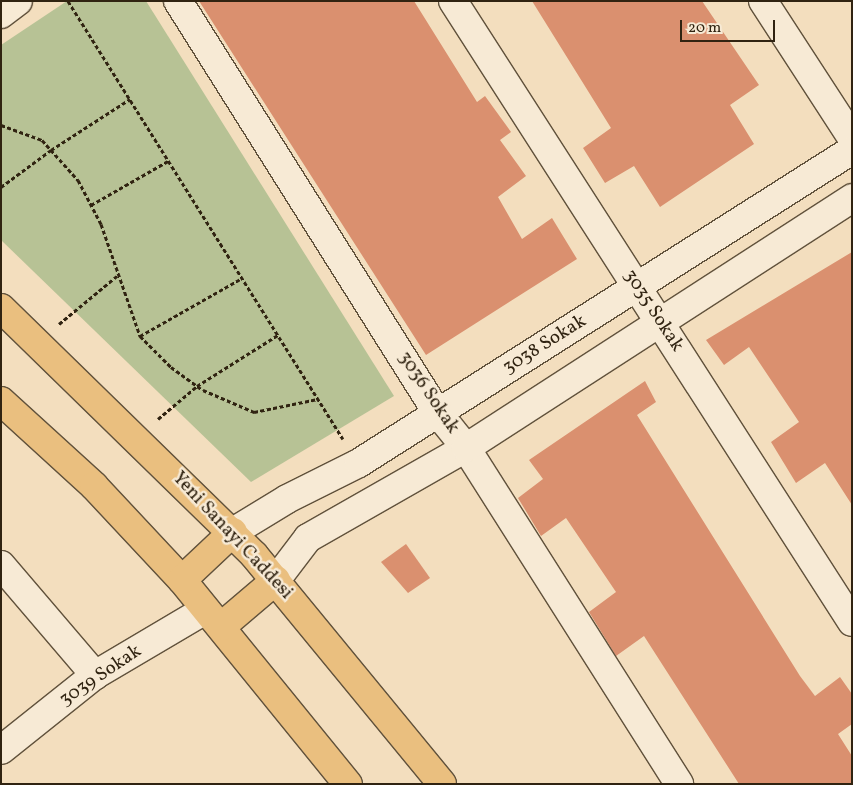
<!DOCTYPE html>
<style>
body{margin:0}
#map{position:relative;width:853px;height:785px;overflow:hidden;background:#f3debe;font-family:Vollkorn,serif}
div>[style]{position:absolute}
.green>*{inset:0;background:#b7c295}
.building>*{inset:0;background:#da906f}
.path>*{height:3px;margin-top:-1.5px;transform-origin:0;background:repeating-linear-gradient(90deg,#302311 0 4px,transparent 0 6.5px)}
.roads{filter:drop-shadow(1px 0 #61523c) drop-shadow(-1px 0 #61523c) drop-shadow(0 1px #61523c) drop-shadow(0 -1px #61523c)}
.minor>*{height:28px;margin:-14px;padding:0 14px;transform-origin:14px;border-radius:14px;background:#f7ead5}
.major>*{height:28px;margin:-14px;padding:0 14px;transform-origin:14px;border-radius:14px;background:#eabf7f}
span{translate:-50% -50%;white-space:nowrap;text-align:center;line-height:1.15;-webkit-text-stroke:5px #f7ead5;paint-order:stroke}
.street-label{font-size:19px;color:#302311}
.frame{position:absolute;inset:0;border:2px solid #302311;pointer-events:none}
.scale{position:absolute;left:680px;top:20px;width:95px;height:22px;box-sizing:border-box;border:2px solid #302311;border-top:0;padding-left:6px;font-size:15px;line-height:18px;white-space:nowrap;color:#302311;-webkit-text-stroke:4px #f7ead5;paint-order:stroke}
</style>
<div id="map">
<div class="green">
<i style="clip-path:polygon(67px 1px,146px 1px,394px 396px,251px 482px,1px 240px,1px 45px)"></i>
</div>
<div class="building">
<i style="clip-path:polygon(199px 1px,414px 1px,477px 102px,485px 96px,511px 132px,500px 140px,526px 176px,498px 197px,522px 239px,552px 218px,577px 259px,426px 355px)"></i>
<i style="clip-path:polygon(532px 1px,702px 1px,759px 85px,730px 105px,754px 144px,660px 207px,634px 166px,605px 183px,583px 148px,611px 128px)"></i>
<i style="clip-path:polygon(852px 252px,852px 505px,825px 463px,796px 483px,771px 442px,799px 422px,749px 347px,724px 365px,706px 340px)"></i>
<i style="clip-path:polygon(645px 381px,656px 402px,637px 415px,800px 676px,815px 696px,840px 677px,852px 694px,852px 724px,838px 734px,852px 756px,852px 784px,739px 784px,644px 636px,616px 656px,589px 612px,616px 592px,566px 518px,541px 536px,518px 498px,543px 479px,529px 460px)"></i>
<i style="clip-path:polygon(406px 544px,430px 578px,408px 593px,381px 562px)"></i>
</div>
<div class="path">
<i style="left:68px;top:1px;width:517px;rotate:57.88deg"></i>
<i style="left:1px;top:125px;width:44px;rotate:20.1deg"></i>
<i style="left:42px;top:140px;width:54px;rotate:48deg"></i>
<i style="left:78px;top:180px;width:50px;rotate:62.4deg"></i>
<i style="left:101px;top:224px;width:119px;rotate:70.8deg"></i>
<i style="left:140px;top:336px;width:44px;rotate:45deg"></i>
<i style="left:171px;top:367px;width:39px;rotate:36deg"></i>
<i style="left:203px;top:390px;width:56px;rotate:23.3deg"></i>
<i style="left:254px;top:412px;width:65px;rotate:-11.5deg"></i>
<i style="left:1px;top:187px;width:62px;rotate:-36.5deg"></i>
<i style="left:51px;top:150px;width:94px;rotate:-32.8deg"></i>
<i style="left:91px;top:205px;width:89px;rotate:-29.7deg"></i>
<i style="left:59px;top:324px;width:77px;rotate:-39.7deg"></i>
<i style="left:140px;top:336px;width:117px;rotate:-29.6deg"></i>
<i style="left:158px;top:419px;width:51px;rotate:-40.2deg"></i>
<i style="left:197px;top:386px;width:96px;rotate:-32.2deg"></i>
</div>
<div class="roads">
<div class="minor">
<i style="left:178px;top:1px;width:486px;rotate:57.8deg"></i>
<i style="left:437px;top:412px;width:46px;rotate:51.1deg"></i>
<i style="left:466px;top:448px;width:398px;rotate:57.6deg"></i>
<i style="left:453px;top:1px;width:738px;rotate:57.28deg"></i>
<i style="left:763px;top:1px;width:163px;rotate:57deg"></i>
<i style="left:1px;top:14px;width:21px;rotate:-37deg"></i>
<i style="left:233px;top:532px;width:63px;rotate:-31.4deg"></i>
<i style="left:287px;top:499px;width:80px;rotate:-26.6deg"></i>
<i style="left:359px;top:463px;width:584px;rotate:-32.41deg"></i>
<i style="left:1px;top:565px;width:145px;rotate:49.5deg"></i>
<i style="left:276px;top:580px;width:53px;rotate:-52.7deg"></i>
<i style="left:308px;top:538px;width:182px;rotate:-29.7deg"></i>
<i style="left:466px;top:448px;width:460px;rotate:-32.9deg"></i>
<i style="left:1px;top:750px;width:120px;rotate:-38.6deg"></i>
<i style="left:95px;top:675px;width:128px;rotate:-30.6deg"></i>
</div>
<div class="major">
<i style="left:1px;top:308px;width:354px;rotate:44.3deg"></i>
<i style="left:254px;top:555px;width:296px;rotate:50.6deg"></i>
<i style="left:1px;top:401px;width:126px;rotate:42.4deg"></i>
<i style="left:94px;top:486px;width:129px;rotate:46.9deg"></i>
<i style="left:182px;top:580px;width:263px;rotate:50.9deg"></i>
<i style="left:182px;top:580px;width:70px;rotate:-43.3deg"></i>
<i style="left:222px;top:626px;width:71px;rotate:-40.4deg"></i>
</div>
</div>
<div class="street-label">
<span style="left:653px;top:311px;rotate:57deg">3035 Sokak</span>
<span style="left:545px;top:345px;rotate:-32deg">3038 Sokak</span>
<span style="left:428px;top:393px;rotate:56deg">3036 Sokak</span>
<span style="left:232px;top:536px;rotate:47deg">Yeni Sanayi Caddesi</span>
<span style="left:101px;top:676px;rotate:-34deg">3039 Sokak</span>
</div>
<div class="frame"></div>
<div class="scale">20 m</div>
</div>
